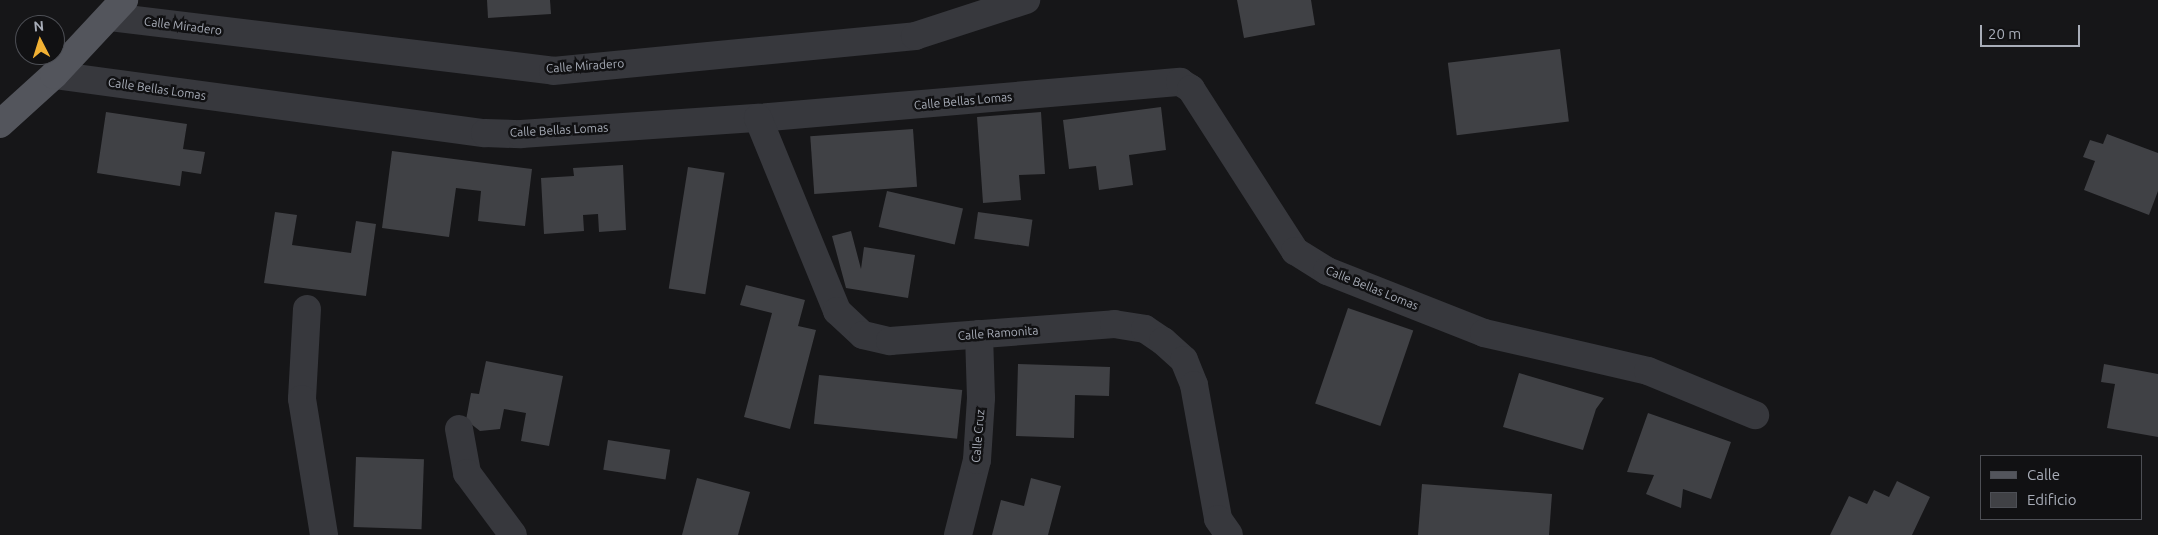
<!DOCTYPE html>
<style>
body{margin:0}
#map{position:relative;width:2158px;height:535px;overflow:hidden;background:#161618;font-family:Ubuntu,sans-serif}
div>[style]{position:absolute}
.building>*{inset:0;background:#404145;transform-origin:0 0}
.minor>*{height:28px;margin:-14px;padding:0 14px;transform-origin:14px;border-radius:14px;background:#37383d}
.major>*{height:28px;margin:-14px;padding:0 14px;transform-origin:14px;border-radius:14px;background:#53555c}
span{translate:-50% -50%;white-space:nowrap;text-align:center;line-height:1.15;-webkit-text-stroke:5px #111113;paint-order:stroke}
.street-label{font-size:12px;color:#a8adb8}
.legend{position:absolute;left:1980px;top:455px;width:162px;height:65px;box-sizing:border-box;background:#111113;border:1px solid #4d4f55;margin:0;padding:6px 9px;list-style:none;font-size:15px;color:#a8adb8}
.legend li{display:flex;align-items:center;gap:10px;height:25px}
.legend b{width:25px;border:1px solid #4d4f55}
.north{position:absolute;left:15px;top:15px;width:50px;height:50px;box-sizing:border-box;background:#111113;border:1px solid #4d4f55;border-radius:50%;rotate:355deg;font-size:14px;font-weight:700;line-height:20px;text-align:center;color:#a8adb8}
.north::after{content:'';display:block;margin:auto;width:18px;height:22px;background:#f2b134;clip-path:polygon(50% 0,100% 100%,50% 72%,0 100%)}
.scale{position:absolute;left:1980px;top:25px;width:100px;height:22px;box-sizing:border-box;border:2px solid #a8adb8;border-top:0;padding-left:6px;font-size:15px;line-height:18px;white-space:nowrap;color:#a8adb8;-webkit-text-stroke:4px #111113;paint-order:stroke}
</style>
<div id="map">
<div class="building">
<i style="clip-path:polygon(487px 0,550px 0,551px 14px,488px 18px)"></i>
<i style="clip-path:polygon(1237px 0,1311px 0,1315px 25px,1244px 38px)"></i>
<i style="left:1560px;top:49px;width:73px;height:113px;rotate:83deg"></i>
<i style="clip-path:polygon(1161px 107px,1166px 150px,1129px 155px,1133px 185px,1099px 190px,1096px 166px,1069px 169px,1063px 120px)"></i>
<i style="clip-path:polygon(106px 112px,187px 124px,183px 149px,205px 152px,201px 174px,182px 171px,180px 186px,97px 173px)"></i>
<i style="clip-path:polygon(1041px 112px,1045px 174px,1019px 175px,1021px 200px,983px 203px,977px 117px)"></i>
<i style="left:913px;top:129px;width:58px;height:103px;rotate:86deg"></i>
<i style="clip-path:polygon(2107px 134px,2158px 153px,2158px 191px,2149px 215px,2084px 190px,2095px 161px,2083px 157px,2090px 140px,2103px 144px)"></i>
<i style="clip-path:polygon(392px 151px,532px 169px,525px 226px,478px 221px,481px 191px,456px 188px,449px 237px,382px 228px)"></i>
<i style="clip-path:polygon(623px 165px,626px 230px,599px 232px,598px 214px,583px 215px,584px 231px,544px 234px,541px 178px,574px 176px,573px 168px)"></i>
<i style="left:688px;top:167px;width:37px;height:123px;rotate:9deg"></i>
<i style="left:887px;top:191px;width:78px;height:37px;rotate:13deg"></i>
<i style="clip-path:polygon(275px 212px,297px 215px,292px 245px,351px 253px,356px 221px,376px 224px,366px 296px,264px 283px)"></i>
<i style="left:978px;top:212px;width:55px;height:27px;rotate:8deg"></i>
<i style="clip-path:polygon(851px 231px,861px 269px,864px 247px,915px 255px,908px 298px,846px 288px,832px 236px)"></i>
<i style="clip-path:polygon(746px 285px,805px 300px,798px 326px,816px 330px,790px 429px,744px 417px,772px 313px,740px 305px)"></i>
<i style="left:1348px;top:308px;width:69px;height:101px;rotate:19deg"></i>
<i style="clip-path:polygon(486px 361px,563px 376px,549px 446px,521px 441px,526px 413px,504px 409px,500px 429px,480px 431px,466px 420px,471px 393px,479px 394px)"></i>
<i style="clip-path:polygon(1018px 364px,1110px 367px,1109px 396px,1075px 395px,1074px 438px,1016px 436px)"></i>
<i style="clip-path:polygon(2104px 364px,2158px 374px,2158px 437px,2107px 428px,2115px 384px,2101px 382px)"></i>
<i style="clip-path:polygon(1519px 373px,1604px 398px,1596px 409px,1583px 450px,1503px 427px)"></i>
<i style="left:819px;top:375px;width:144px;height:49px;rotate:6deg"></i>
<i style="clip-path:polygon(1648px 413px,1731px 442px,1711px 499px,1683px 489px,1681px 508px,1646px 494px,1654px 475px,1627px 472px)"></i>
<i style="left:608px;top:440px;width:63px;height:30px;rotate:9deg"></i>
<i style="left:356px;top:457px;width:68px;height:70px;rotate:2deg"></i>
<i style="clip-path:polygon(697px 478px,750px 492px,738px 535px,682px 535px)"></i>
<i style="clip-path:polygon(1031px 478px,1061px 486px,1048px 535px,992px 535px,1001px 500px,1024px 506px)"></i>
<i style="clip-path:polygon(1897px 481px,1930px 497px,1912px 535px,1830px 535px,1849px 496px,1867px 504px,1874px 490px,1889px 497px)"></i>
<i style="clip-path:polygon(1422px 484px,1552px 494px,1549px 535px,1418px 535px)"></i>
</div>
<div class="minor">
<i style="left:110px;top:17px;width:446px;rotate:6.9deg"></i>
<i style="left:553px;top:71px;width:364px;rotate:-5.5deg"></i>
<i style="left:915px;top:36px;width:117px;rotate:-18deg"></i>
<i style="left:54px;top:75px;width:435px;rotate:7.7deg"></i>
<i style="left:485px;top:133px;width:36px;rotate:2deg"></i>
<i style="left:521px;top:134px;width:238px;rotate:-3.9deg"></i>
<i style="left:758px;top:118px;width:424px;rotate:-4.9deg"></i>
<i style="left:1180px;top:82px;width:13px;rotate:32deg"></i>
<i style="left:1191px;top:89px;width:193px;rotate:57.3deg"></i>
<i style="left:1295px;top:251px;width:38px;rotate:32deg"></i>
<i style="left:1327px;top:271px;width:169px;rotate:21.5deg"></i>
<i style="left:1484px;top:333px;width:168px;rotate:13deg"></i>
<i style="left:1648px;top:371px;width:116px;rotate:22.4deg"></i>
<i style="left:758px;top:118px;width:209px;rotate:67.7deg"></i>
<i style="left:837px;top:311px;width:35px;rotate:43deg"></i>
<i style="left:863px;top:335px;width:28px;rotate:13deg"></i>
<i style="left:890px;top:341px;width:225px;rotate:-4.3deg"></i>
<i style="left:1114px;top:324px;width:31px;rotate:9deg"></i>
<i style="left:1145px;top:329px;width:22px;rotate:34deg"></i>
<i style="left:1163px;top:341px;width:28px;rotate:42deg"></i>
<i style="left:1184px;top:360px;width:27px;rotate:68deg"></i>
<i style="left:1194px;top:385px;width:136px;rotate:79.8deg"></i>
<i style="left:1218px;top:519px;width:19px;rotate:55deg"></i>
<i style="left:307px;top:309px;width:90px;rotate:93.2deg"></i>
<i style="left:302px;top:399px;width:138px;rotate:80.8deg"></i>
<i style="left:459px;top:429px;width:45px;rotate:79.7deg"></i>
<i style="left:467px;top:473px;width:77px;rotate:53.4deg"></i>
<i style="left:958px;top:535px;width:77px;rotate:-75.8deg"></i>
<i style="left:977px;top:460px;width:62px;rotate:-86.3deg"></i>
<i style="left:981px;top:398px;width:64px;rotate:-91.8deg"></i>
</div>
<div class="major">
<i style="left:0;top:124px;width:73px;rotate:-42.2deg"></i>
<i style="left:54px;top:75px;width:103px;rotate:-47deg"></i>
</div>
<div class="street-label">
<span style="left:183px;top:26px;rotate:7deg">Calle Miradero</span>
<span style="left:585px;top:66px;rotate:-4deg">Calle Miradero</span>
<span style="left:157px;top:89px;rotate:8deg">Calle Bellas Lomas</span>
<span style="left:963px;top:101px;rotate:-5deg">Calle Bellas Lomas</span>
<span style="left:559px;top:130px;rotate:-3deg">Calle Bellas Lomas</span>
<span style="left:1372px;top:288px;rotate:22deg">Calle Bellas Lomas</span>
<span style="left:998px;top:333px;rotate:-4deg">Calle Ramonita</span>
<span style="left:978px;top:436px;rotate:-85deg">Calle Cruz</span>
</div>
<ul class="legend">
<li><b style="height:6px;background:#53555c"></b>Calle</li>
<li><b style="height:14px;background:#404145"></b>Edificio</li>
</ul>
<div class="north">N</div>
<div class="scale">20 m</div>
</div>
